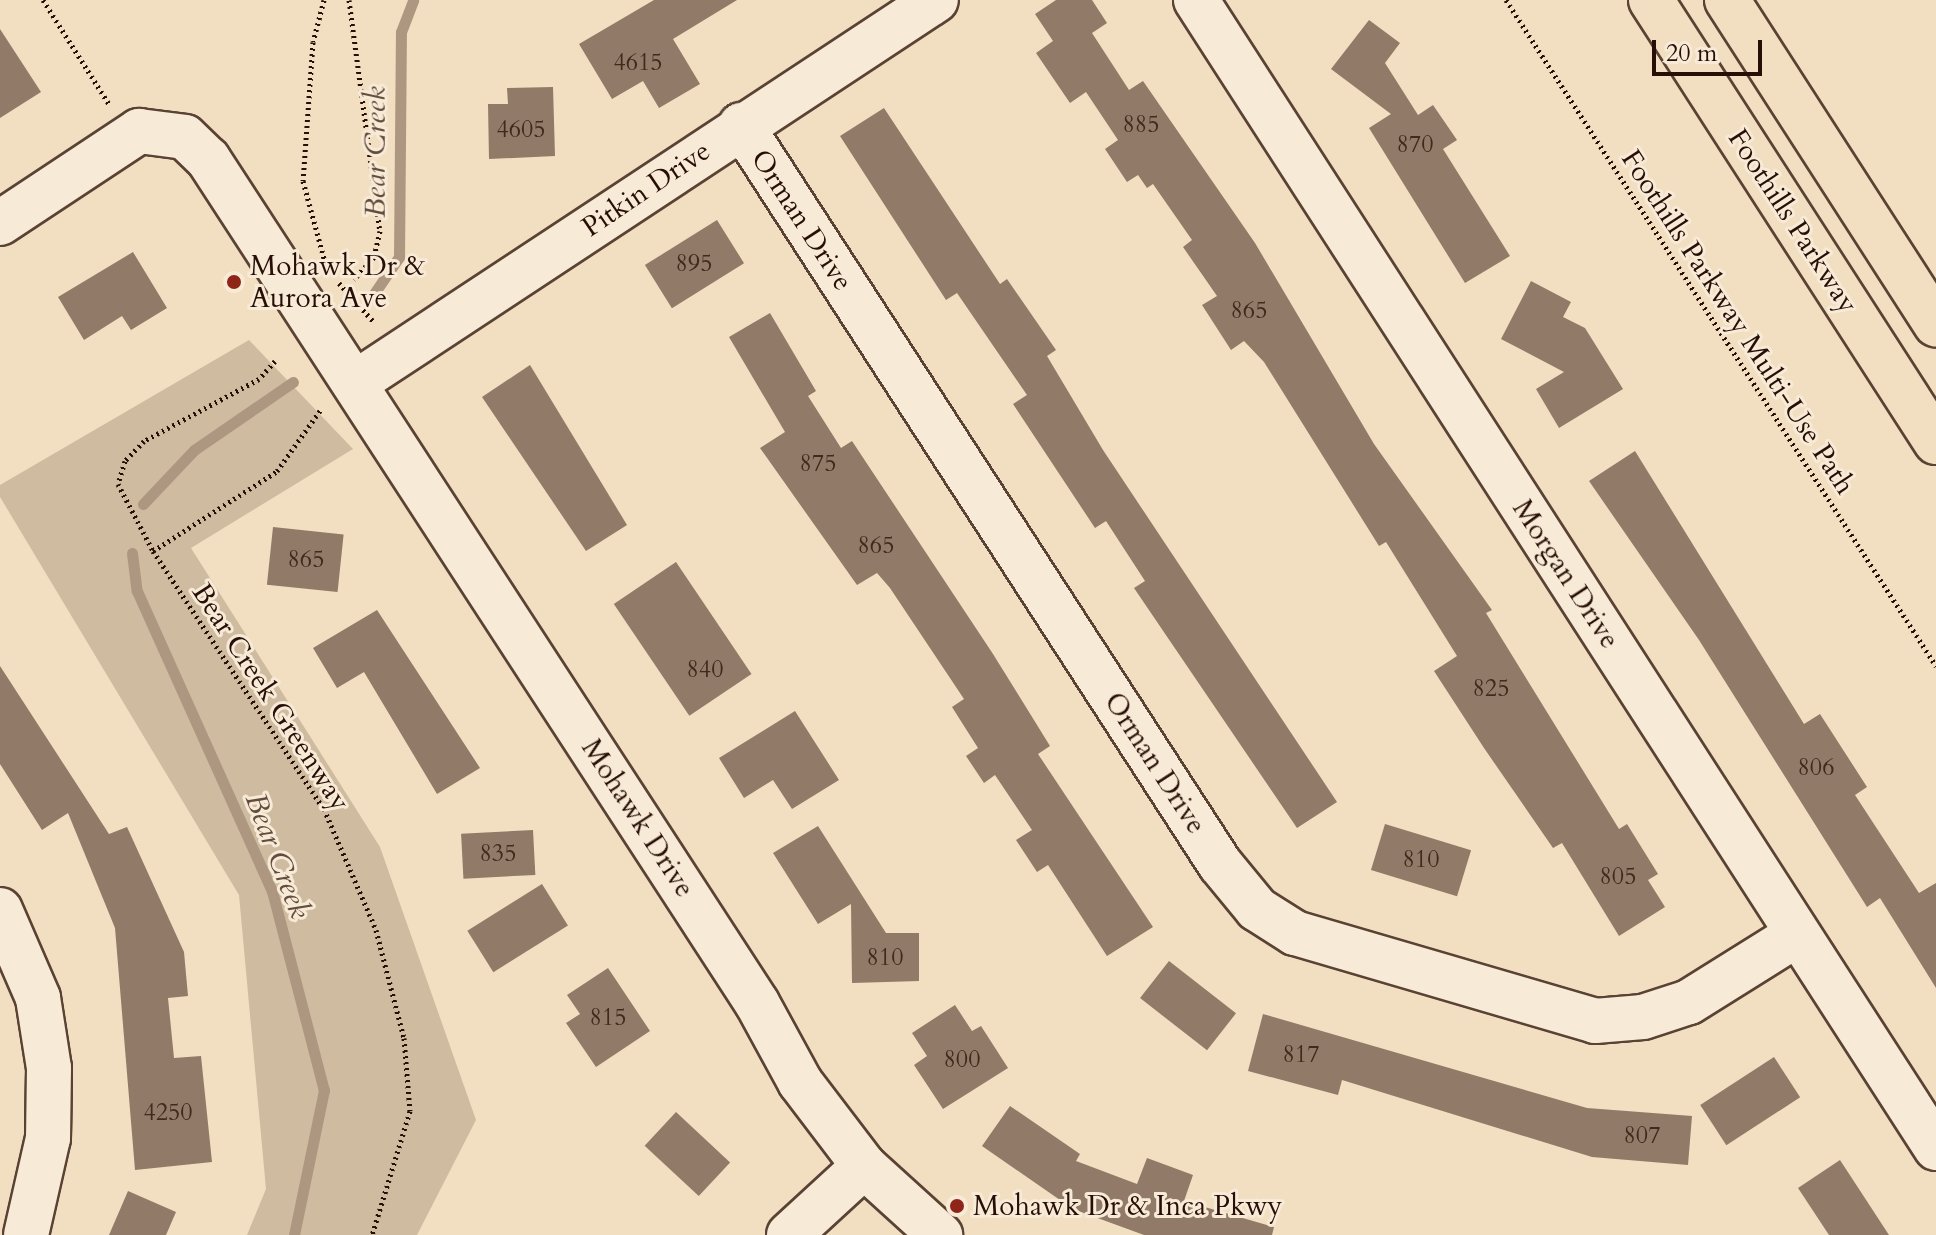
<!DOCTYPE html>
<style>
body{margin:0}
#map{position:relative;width:1936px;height:1235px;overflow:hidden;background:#f2dec0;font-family:Cardo,serif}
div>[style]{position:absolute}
.green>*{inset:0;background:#cfbba0}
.stream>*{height:11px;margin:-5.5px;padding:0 5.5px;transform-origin:5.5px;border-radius:5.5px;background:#ad9781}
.building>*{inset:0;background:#917a67;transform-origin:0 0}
.path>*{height:5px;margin-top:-2.5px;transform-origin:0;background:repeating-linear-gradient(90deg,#270e06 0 2px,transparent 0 6px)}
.roads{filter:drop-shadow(2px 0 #5a4234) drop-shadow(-2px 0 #5a4234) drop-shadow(0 2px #5a4234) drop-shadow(0 -2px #5a4234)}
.minor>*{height:44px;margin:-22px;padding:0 22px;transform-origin:22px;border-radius:22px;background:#f7ead6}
.highway>*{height:44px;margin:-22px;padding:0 22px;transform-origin:22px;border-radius:22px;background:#f2dec0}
.dots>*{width:22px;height:22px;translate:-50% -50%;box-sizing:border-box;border:4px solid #f7ead6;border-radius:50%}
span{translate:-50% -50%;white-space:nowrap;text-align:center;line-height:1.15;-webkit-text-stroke:6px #f7ead6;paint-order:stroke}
.number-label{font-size:24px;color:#42291e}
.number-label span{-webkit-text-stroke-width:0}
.street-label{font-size:28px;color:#270e06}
.poi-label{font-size:28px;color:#270e06}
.left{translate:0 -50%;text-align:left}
.water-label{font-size:30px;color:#634c3d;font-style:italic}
.scale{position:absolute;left:1652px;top:40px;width:110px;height:36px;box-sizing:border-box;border:4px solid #270e06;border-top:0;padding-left:10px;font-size:24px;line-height:28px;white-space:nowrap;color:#270e06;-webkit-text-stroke:6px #f7ead6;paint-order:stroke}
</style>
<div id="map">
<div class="green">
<i style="clip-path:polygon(249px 340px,353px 449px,191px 548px,380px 847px,476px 1120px,417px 1235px,247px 1235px,266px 1189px,239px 895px,0 497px,0 485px)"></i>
</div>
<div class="stream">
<i style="left:371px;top:298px;width:50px;rotate:-55.7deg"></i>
<i style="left:399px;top:257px;width:225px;rotate:-89.5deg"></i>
<i style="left:401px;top:32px;width:34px;rotate:-69deg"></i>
<i style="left:143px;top:504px;width:74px;rotate:-46.6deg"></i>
<i style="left:194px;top:450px;width:120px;rotate:-34.5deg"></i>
<i style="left:132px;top:553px;width:38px;rotate:83deg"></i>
<i style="left:137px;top:591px;width:329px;rotate:65.8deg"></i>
<i style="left:272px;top:891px;width:206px;rotate:75.4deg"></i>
<i style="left:324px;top:1090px;width:148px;rotate:101.7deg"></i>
</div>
<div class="building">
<i style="clip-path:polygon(654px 0,737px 0,673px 39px,700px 84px,659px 108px,643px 81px,612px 99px,579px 44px)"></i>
<i style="clip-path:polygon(1056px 0,1092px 0,1107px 23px,1092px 33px,1129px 90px,1143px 81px,1255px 243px,1374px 444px,1492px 610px,1486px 613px,1619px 829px,1627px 824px,1658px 874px,1648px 880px,1665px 907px,1619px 936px,1562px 843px,1553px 848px,1484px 748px,1434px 671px,1457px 656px,1386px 542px,1379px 546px,1264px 362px,1244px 341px,1231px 350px,1202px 305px,1217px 296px,1183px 247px,1192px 240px,1153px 184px,1147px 188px,1138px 175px,1127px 182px,1105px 149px,1118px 140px,1086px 92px,1070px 103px,1036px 53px,1053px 41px,1035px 14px)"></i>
<i style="clip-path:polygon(1369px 20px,1400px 43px,1385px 63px,1418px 115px,1433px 105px,1457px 140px,1443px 149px,1510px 256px,1465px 283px,1369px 128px,1391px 114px,1331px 69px)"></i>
<i style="clip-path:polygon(0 29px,41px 92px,0 118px)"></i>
<i style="clip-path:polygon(553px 87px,555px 156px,489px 159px,488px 104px,508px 104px,507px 88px)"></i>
<i style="clip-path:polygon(884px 108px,1000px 284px,1007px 279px,1056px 350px,1047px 356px,1103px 450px,1337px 802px,1297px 828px,1134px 588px,1145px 581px,1106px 521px,1095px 528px,1013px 404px,1027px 395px,957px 293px,946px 300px,840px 136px)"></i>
<i style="left:717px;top:220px;width:51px;height:85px;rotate:58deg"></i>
<i style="clip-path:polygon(133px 252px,167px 308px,131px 330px,122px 316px,84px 340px,58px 297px)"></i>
<i style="clip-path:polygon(1531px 281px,1571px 302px,1563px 317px,1585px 328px,1623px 389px,1559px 428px,1536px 389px,1564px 372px,1501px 339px)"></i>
<i style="clip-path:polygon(770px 313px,816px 391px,808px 396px,841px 448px,852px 441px,993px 654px,1050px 746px,1038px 754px,1153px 927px,1107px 956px,1048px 865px,1037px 872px,1016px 840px,1032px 830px,995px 775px,984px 783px,966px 756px,978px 748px,952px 707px,964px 699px,890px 588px,877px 573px,857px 585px,760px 448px,785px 432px,729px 337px)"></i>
<i style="clip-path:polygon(530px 365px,627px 525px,586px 551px,482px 397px)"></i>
<i style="clip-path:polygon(1635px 451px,1804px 724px,1820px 714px,1867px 787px,1855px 795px,1919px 893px,1936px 883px,1936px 988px,1880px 898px,1867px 907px,1699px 640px,1589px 481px)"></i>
<i style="left:273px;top:527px;width:71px;height:58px;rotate:6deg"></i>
<i style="left:676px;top:562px;width:135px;height:75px;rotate:56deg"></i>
<i style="clip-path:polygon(377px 610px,480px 768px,437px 794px,364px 672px,337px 688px,313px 648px)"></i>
<i style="clip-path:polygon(0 666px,109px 834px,127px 827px,184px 952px,188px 996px,168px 998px,174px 1058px,201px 1056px,212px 1162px,135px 1170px,115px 928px,68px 813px,42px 830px,0 764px)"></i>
<i style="clip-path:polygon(795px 711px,839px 780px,792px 809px,773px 780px,744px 798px,719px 758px)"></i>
<i style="left:1385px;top:824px;width:90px;height:48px;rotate:17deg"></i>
<i style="clip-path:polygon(818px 826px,886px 933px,919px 933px,919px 981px,852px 983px,851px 904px,818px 924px,773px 853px)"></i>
<i style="left:533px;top:830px;width:45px;height:72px;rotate:87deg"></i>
<i style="left:542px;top:884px;width:49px;height:88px;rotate:58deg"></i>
<i style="left:1169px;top:961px;width:85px;height:47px;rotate:38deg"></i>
<i style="clip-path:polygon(608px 968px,650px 1031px,596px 1067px,566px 1023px,580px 1014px,567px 995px)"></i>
<i style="clip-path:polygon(955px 1005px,972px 1031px,981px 1026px,1008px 1068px,943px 1109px,914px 1065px,927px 1056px,912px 1033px)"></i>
<i style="clip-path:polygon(1263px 1014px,1587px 1108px,1692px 1116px,1688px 1165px,1592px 1157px,1342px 1080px,1338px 1095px,1248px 1071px)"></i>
<i style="left:1774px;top:1057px;width:48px;height:88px;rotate:57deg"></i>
<i style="clip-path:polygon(1010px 1106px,1080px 1154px,1076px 1161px,1137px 1184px,1147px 1158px,1193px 1175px,1184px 1201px,1274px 1227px,1272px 1235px,1144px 1235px,1073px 1209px,982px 1146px)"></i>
<i style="left:676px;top:1112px;width:74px;height:46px;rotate:43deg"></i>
<i style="clip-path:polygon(1840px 1160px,1889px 1235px,1829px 1235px,1798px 1188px)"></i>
<i style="clip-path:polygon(128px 1191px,176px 1212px,166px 1235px,109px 1235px)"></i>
</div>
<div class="path">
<i style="left:43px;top:0;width:123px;rotate:57.6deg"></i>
<i style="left:324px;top:0;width:43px;rotate:104.7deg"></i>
<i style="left:313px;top:42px;width:139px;rotate:94.1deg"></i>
<i style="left:303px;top:181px;width:84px;rotate:74.8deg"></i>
<i style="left:349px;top:0;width:233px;rotate:82.4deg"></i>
<i style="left:380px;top:231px;width:27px;rotate:103deg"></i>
<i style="left:374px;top:257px;width:30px;rotate:132deg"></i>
<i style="left:1506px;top:0;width:793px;rotate:57.15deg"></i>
<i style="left:339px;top:283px;width:51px;rotate:48.2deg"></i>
<i style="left:275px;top:361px;width:24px;rotate:132deg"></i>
<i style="left:259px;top:379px;width:131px;rotate:151.7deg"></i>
<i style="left:144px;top:441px;width:28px;rotate:134deg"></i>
<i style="left:125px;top:461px;width:24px;rotate:107deg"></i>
<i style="left:118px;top:484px;width:76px;rotate:62.4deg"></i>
<i style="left:153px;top:551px;width:310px;rotate:56.5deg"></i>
<i style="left:324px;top:809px;width:132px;rotate:66.7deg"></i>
<i style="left:376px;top:930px;width:112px;rotate:75.5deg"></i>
<i style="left:404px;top:1038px;width:73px;rotate:85.3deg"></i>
<i style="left:410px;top:1111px;width:130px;rotate:107deg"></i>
<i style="left:153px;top:551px;width:148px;rotate:-32.8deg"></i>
<i style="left:277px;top:471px;width:77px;rotate:-54.5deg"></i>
</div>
<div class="roads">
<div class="minor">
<i style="left:1196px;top:0;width:1366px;rotate:57.19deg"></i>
<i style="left:741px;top:125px;width:881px;rotate:57.05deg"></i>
<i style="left:1220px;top:864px;width:58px;rotate:50.6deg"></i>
<i style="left:1257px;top:909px;width:45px;rotate:32.3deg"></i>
<i style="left:1295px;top:933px;width:313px;rotate:16.3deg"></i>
<i style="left:1595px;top:1021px;width:48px;rotate:-4.8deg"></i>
<i style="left:1643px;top:1017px;width:48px;rotate:-18.1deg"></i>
<i style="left:1689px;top:1002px;width:128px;rotate:-32deg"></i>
<i style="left:0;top:223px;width:167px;rotate:-33.5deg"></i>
<i style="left:139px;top:131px;width:46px;rotate:7.4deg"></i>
<i style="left:185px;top:137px;width:32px;rotate:44deg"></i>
<i style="left:208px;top:159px;width:1007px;rotate:56.96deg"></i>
<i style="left:757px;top:1003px;width:90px;rotate:61.4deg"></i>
<i style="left:800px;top:1082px;width:106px;rotate:52.7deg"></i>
<i style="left:864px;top:1166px;width:103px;rotate:42.2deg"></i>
<i style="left:358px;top:381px;width:692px;rotate:-33.39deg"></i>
<i style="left:0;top:910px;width:96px;rotate:66.6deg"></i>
<i style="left:38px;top:998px;width:71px;rotate:81.1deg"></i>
<i style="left:49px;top:1068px;width:70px;rotate:90.8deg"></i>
<i style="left:48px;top:1138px;width:99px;rotate:102.8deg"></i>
<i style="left:789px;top:1235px;width:102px;rotate:-42.6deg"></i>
</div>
<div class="highway">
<i style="left:1651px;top:0;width:526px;rotate:57.19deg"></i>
<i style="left:1727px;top:0;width:386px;rotate:57.2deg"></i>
</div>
</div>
<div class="dots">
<i style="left:234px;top:282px;background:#8f2418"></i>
<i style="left:957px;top:1206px;background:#8f2418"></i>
</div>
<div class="number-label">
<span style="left:638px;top:63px">4615</span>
<span style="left:1141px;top:125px">885</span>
<span style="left:521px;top:130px">4605</span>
<span style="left:1415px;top:145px">870</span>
<span style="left:694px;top:264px">895</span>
<span style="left:1249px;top:311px">865</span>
<span style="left:818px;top:464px">875</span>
<span style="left:876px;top:546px">865</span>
<span style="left:306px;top:560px">865</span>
<span style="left:705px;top:670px">840</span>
<span style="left:1491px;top:689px">825</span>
<span style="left:1816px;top:768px">806</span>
<span style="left:498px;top:854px">835</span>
<span style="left:1421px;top:860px">810</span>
<span style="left:1618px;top:877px">805</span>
<span style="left:885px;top:958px">810</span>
<span style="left:608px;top:1018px">815</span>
<span style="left:1301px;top:1055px">817</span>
<span style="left:962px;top:1060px">800</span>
<span style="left:168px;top:1113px">4250</span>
<span style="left:1642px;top:1136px">807</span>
</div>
<div class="street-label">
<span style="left:646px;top:189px;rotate:-34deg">Pitkin Drive</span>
<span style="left:802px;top:220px;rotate:57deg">Orman Drive</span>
<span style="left:1793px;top:221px;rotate:57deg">Foothills Parkway</span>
<span style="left:1738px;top:322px;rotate:57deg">Foothills Parkway Multi-Use Path</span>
<span style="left:1566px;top:574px;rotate:57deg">Morgan Drive</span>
<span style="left:271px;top:697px;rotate:57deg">Bear Creek Greenway</span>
<span style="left:1155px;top:763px;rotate:57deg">Orman Drive</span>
<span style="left:638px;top:818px;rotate:57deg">Mohawk Drive</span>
</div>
<div class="poi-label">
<span class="left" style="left:250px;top:282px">Mohawk Dr &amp;<br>Aurora Ave</span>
<span class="left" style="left:973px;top:1206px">Mohawk Dr &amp; Inca Pkwy</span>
</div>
<div class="water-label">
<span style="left:376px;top:152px;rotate:-90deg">Bear Creek</span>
<span style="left:277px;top:856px;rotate:69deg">Bear Creek</span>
</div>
<div class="scale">20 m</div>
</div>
